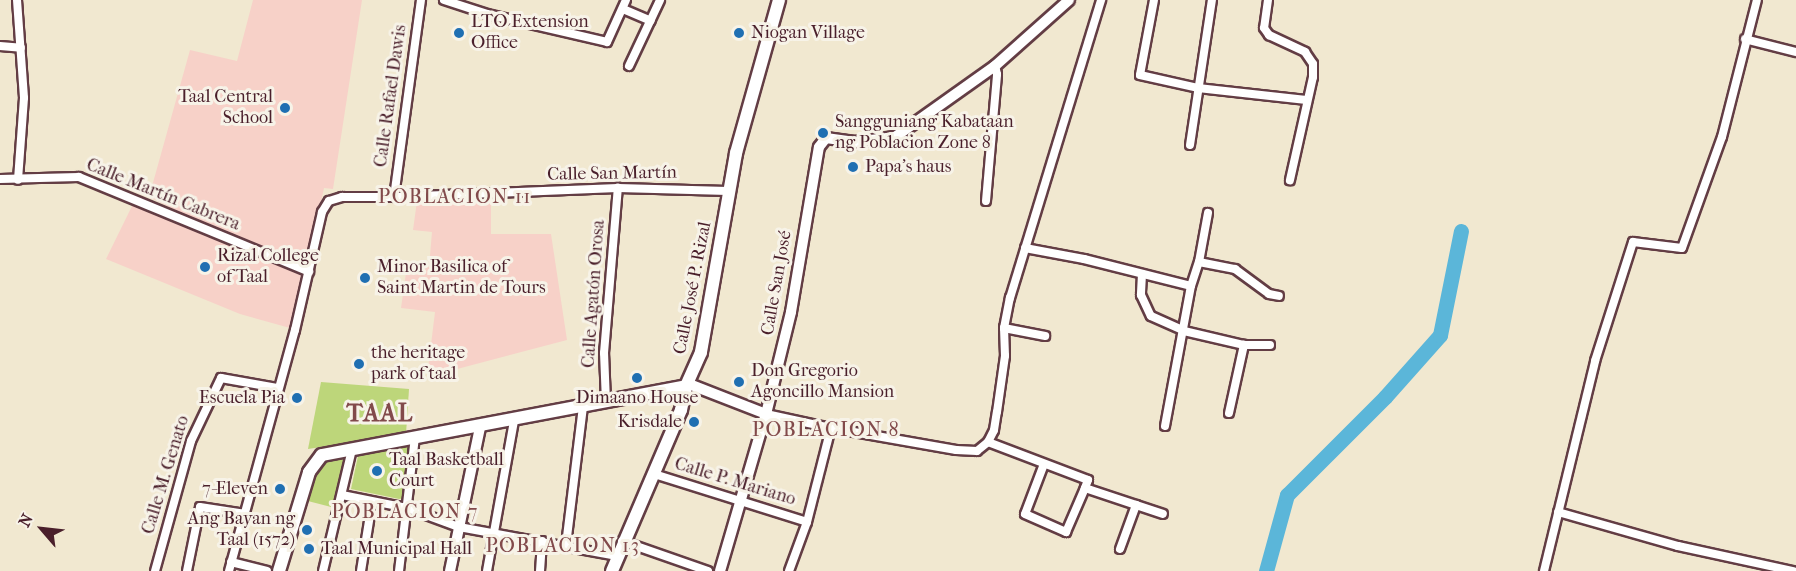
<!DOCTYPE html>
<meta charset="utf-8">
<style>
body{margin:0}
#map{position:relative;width:1796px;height:571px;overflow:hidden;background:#f1e8d0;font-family:"IM FELL French Canon",serif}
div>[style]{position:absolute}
.built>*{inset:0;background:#f7d1c8}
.green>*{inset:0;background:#bdd67a}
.river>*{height:15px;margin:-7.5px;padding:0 7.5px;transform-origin:7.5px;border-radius:7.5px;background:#5bb6d9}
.roads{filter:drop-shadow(2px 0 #633d44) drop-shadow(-2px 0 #633d44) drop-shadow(0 2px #633d44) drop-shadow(0 -2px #633d44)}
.minor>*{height:8px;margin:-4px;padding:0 4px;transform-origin:4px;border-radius:4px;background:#fff}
.tertiary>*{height:10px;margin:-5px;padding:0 5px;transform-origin:5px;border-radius:5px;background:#fff}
.secondary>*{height:12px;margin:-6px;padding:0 6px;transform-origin:6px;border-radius:6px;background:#fff}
.dots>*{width:16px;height:16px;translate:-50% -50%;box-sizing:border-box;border:3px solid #f7f3e8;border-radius:50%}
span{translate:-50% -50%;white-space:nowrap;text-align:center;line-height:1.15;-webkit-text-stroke:6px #f7f3e8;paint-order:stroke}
.poi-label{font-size:18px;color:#4a1f2b}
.left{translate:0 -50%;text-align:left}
.right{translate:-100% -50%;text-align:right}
.street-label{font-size:18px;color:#4a1f2b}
.neighbourhood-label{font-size:20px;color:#824a4b;letter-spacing:1.5px}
.district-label{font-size:24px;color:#824a4b;font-weight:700;letter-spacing:1.5px}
.north{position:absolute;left:12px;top:499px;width:60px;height:60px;-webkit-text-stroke:4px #f7f3e8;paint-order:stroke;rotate:298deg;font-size:16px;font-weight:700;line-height:24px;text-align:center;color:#4a1f2b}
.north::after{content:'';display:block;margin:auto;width:21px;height:27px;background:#4a1f2b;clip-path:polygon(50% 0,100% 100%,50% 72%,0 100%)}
</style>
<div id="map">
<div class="built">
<i style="clip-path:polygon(253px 0,362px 0,333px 189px,324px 188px,307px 269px,248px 246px,149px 197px,190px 50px,237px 61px)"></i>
<i style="clip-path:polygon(491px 199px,491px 234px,551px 234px,567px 340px,427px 377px,435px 312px,401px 308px,407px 266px,429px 267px,432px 232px,413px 230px,417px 201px)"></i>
<i style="clip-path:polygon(133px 204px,304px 276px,290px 328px,240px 314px,106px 259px)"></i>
</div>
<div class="green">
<i style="clip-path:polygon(321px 382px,409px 389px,406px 434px,308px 449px)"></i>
<i style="clip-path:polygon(412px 441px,405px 498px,399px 499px,351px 489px,359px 451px)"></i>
<i style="clip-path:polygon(345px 456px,335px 508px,304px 500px,310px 481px,323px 460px)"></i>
</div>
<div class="river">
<i style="left:1266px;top:571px;width:79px;rotate:-74.6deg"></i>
<i style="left:1287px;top:495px;width:139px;rotate:-45deg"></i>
<i style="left:1385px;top:397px;width:83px;rotate:-48.4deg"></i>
<i style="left:1440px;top:335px;width:106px;rotate:-78.6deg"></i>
</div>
<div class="roads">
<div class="minor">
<i style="left:17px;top:0;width:98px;rotate:85.9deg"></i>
<i style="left:24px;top:98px;width:82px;rotate:94.2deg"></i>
<i style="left:444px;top:0;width:45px;rotate:18deg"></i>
<i style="left:487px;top:14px;width:123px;rotate:13.1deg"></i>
<i style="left:607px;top:42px;width:46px;rotate:-65.7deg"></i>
<i style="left:1154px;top:0;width:76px;rotate:100.6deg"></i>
<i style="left:1140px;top:75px;width:59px;rotate:12.6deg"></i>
<i style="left:1198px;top:88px;width:109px;rotate:6.3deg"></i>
<i style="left:1268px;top:0;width:28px;rotate:98deg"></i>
<i style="left:1264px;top:28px;width:9px;rotate:54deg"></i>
<i style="left:1269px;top:35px;width:40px;rotate:25deg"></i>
<i style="left:1305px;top:52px;width:14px;rotate:56deg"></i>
<i style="left:1313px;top:64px;width:13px;rotate:90deg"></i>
<i style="left:1313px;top:77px;width:106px;rotate:102.6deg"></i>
<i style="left:623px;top:9px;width:30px;rotate:23deg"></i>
<i style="left:1745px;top:39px;width:53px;rotate:14.3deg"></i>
<i style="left:0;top:46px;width:21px;rotate:5deg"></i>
<i style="left:629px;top:66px;width:73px;rotate:-64.8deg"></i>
<i style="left:1190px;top:145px;width:147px;rotate:-81.4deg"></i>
<i style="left:0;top:179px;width:79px;rotate:-1.5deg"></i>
<i style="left:79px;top:177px;width:249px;rotate:22.4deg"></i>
<i style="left:394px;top:197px;width:199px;rotate:-82.2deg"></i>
<i style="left:986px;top:201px;width:127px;rotate:-85deg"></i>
<i style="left:997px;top:74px;width:8px;rotate:-104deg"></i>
<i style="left:1025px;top:248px;width:60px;rotate:10.6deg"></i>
<i style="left:1084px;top:259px;width:110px;rotate:14.2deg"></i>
<i style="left:1199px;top:262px;width:37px;rotate:11deg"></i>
<i style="left:1235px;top:269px;width:42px;rotate:36.3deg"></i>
<i style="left:1269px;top:294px;width:10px;rotate:11deg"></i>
<i style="left:1142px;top:274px;width:21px;rotate:93deg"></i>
<i style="left:1141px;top:295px;width:23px;rotate:65deg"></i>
<i style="left:1151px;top:316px;width:36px;rotate:24deg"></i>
<i style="left:1184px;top:331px;width:62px;rotate:13.1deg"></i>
<i style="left:1244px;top:345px;width:26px"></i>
<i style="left:1004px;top:328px;width:42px;rotate:11deg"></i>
<i style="left:606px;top:402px;width:49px;rotate:-92.3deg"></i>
<i style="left:604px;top:353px;width:166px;rotate:-85.2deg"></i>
<i style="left:1229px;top:413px;width:70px;rotate:-77.6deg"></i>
<i style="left:766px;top:414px;width:66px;rotate:12.2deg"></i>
<i style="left:831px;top:428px;width:127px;rotate:10deg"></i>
<i style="left:956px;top:450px;width:21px;rotate:3deg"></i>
<i style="left:977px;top:451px;width:14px;rotate:-39deg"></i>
<i style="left:988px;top:442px;width:13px;rotate:-63deg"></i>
<i style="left:994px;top:430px;width:18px;rotate:-81deg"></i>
<i style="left:997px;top:412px;width:57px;rotate:-81.9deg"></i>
<i style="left:1005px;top:356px;width:28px;rotate:-92deg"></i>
<i style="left:1004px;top:328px;width:31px;rotate:-79deg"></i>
<i style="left:1010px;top:298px;width:312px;rotate:-73deg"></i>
<i style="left:1165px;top:426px;width:142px;rotate:-79.5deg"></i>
<i style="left:1191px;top:286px;width:25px;rotate:-72deg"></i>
<i style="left:1199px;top:262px;width:50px;rotate:-79.6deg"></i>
<i style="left:988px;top:442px;width:107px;rotate:20.8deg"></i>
<i style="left:1088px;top:480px;width:9px;rotate:111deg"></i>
<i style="left:1085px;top:488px;width:82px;rotate:18.4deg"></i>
<i style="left:1044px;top:464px;width:53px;rotate:110.8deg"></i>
<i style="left:1025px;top:514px;width:45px;rotate:23.7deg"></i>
<i style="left:1066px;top:532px;width:48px;rotate:-66.6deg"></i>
<i style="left:654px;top:474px;width:160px;rotate:17.4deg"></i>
<i style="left:342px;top:495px;width:66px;rotate:11.3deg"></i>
<i style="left:407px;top:508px;width:55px;rotate:20.1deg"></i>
<i style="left:459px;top:527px;width:161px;rotate:10.4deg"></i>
<i style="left:1558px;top:512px;width:125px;rotate:15.8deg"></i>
<i style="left:1678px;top:546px;width:118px;rotate:12.3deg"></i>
<i style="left:622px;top:541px;width:91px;rotate:19.2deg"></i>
<i style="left:566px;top:545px;width:139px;rotate:-83deg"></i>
<i style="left:1120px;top:549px;width:47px;rotate:-70deg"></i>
<i style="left:231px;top:562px;width:37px;rotate:14deg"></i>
<i style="left:155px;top:571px;width:135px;rotate:-74.5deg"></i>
<i style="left:191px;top:441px;width:70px;rotate:-64.5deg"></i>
<i style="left:221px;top:378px;width:57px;rotate:10.1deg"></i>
<i style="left:187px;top:571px;width:65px;rotate:-78.5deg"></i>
<i style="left:200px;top:507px;width:46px;rotate:8.8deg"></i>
<i style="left:229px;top:571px;width:250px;rotate:-74.7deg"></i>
<i style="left:295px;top:330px;width:121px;rotate:-77.1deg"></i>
<i style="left:322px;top:212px;width:13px;rotate:-58deg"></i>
<i style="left:329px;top:201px;width:14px;rotate:-17deg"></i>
<i style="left:342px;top:197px;width:52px"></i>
<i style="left:394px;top:197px;width:224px;rotate:-2.3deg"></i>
<i style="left:618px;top:188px;width:110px;rotate:1.6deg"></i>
<i style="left:323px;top:571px;width:125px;rotate:-76.6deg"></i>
<i style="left:361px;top:571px;width:70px;rotate:-80.9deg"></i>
<i style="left:399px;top:571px;width:135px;rotate:-83.2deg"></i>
<i style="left:487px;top:571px;width:152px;rotate:-79.8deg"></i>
<i style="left:540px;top:571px;width:30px;rotate:-86deg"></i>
<i style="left:789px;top:571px;width:52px;rotate:-69.8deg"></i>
<i style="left:807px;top:522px;width:97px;rotate:-75.7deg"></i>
<i style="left:1544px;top:571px;width:216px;rotate:-76.3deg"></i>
<i style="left:1595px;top:361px;width:125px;rotate:-72.3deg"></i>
<i style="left:1633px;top:242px;width:49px;rotate:7deg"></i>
<i style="left:1682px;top:248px;width:118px;rotate:-70.2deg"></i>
<i style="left:1722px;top:137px;width:141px;rotate:-75.7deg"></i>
</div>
<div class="tertiary">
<i style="left:689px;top:384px;width:83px;rotate:21.3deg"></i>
<i style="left:450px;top:571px;width:147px;rotate:-78.2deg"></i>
<i style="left:720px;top:571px;width:164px;rotate:-73.7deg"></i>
<i style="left:766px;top:414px;width:105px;rotate:-76.2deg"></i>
<i style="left:791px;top:312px;width:167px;rotate:-80.4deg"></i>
<i style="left:819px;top:147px;width:11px;rotate:-52deg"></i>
<i style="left:826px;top:138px;width:29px;rotate:8deg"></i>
<i style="left:855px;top:142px;width:40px;rotate:-7.1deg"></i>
<i style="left:895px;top:137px;width:123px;rotate:-35.4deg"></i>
<i style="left:995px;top:66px;width:99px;rotate:-41.7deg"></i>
</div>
<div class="secondary">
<i style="left:279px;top:571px;width:103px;rotate:-73.1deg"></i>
<i style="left:309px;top:472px;width:21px;rotate:-53deg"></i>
<i style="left:322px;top:455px;width:370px;rotate:-10.7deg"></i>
<i style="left:612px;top:571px;width:175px;rotate:-66.8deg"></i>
<i style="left:681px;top:410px;width:25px;rotate:-78deg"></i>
<i style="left:686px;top:386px;width:37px;rotate:-66deg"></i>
<i style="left:701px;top:352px;width:202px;rotate:-80deg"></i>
<i style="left:736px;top:153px;width:159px;rotate:-74.3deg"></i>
</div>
</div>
<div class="dots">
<i style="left:459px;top:33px;background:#1f6fb2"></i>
<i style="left:739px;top:33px;background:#1f6fb2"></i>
<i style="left:285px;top:108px;background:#1f6fb2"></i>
<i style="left:823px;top:133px;background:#1f6fb2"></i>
<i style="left:853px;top:167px;background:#1f6fb2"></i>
<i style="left:205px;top:267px;background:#1f6fb2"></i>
<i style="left:365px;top:278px;background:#1f6fb2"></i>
<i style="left:359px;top:364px;background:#1f6fb2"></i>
<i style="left:637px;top:378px;background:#1f6fb2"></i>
<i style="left:739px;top:382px;background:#1f6fb2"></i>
<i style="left:297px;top:398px;background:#1f6fb2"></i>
<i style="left:694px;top:422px;background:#1f6fb2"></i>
<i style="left:377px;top:471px;background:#1f6fb2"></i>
<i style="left:280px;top:489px;background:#1f6fb2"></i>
<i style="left:307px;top:530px;background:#1f6fb2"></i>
<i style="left:309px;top:549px;background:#1f6fb2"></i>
</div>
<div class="poi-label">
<span class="left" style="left:471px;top:33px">LTO Extension<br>Office</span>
<span class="left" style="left:751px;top:33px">Niogan Village</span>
<span class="right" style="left:273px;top:108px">Taal Central<br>School</span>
<span class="left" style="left:835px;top:133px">Sangguniang Kabataan<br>ng Poblacion Zone 8</span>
<span class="left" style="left:865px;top:167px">Papa's haus</span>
<span class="left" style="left:217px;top:267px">Rizal College<br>of Taal</span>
<span class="left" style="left:377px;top:278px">Minor Basilica of<br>Saint Martin de Tours</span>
<span class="left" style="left:371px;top:364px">the heritage<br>park of taal</span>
<span class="left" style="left:751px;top:382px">Don Gregorio<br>Agoncillo Mansion</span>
<span class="right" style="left:285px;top:398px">Escuela Pia</span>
<span style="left:637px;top:398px">Dimaano House</span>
<span class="right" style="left:682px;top:422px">Krisdale</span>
<span class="left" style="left:389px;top:471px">Taal Basketball<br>Court</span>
<span class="right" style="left:268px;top:489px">7-Eleven</span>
<span class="right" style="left:295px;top:530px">Ang Bayan ng<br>Taal (1572)</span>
<span class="left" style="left:321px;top:549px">Taal Municipal Hall</span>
</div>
<div class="street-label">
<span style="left:391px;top:96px;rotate:-82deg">Calle Rafael Dawis</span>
<span style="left:612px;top:174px;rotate:-1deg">Calle San Martín</span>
<span style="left:163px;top:195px;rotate:22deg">Calle Martín Cabrera</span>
<span style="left:777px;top:283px;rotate:-80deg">Calle San José</span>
<span style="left:693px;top:288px;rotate:-79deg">Calle José P. Rizal</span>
<span style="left:594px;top:294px;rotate:-86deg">Calle Agatón Orosa</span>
<span style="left:166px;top:475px;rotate:-73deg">Calle M. Genato</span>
<span style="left:735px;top:482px;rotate:17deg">Calle P. Mariano</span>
</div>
<div class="neighbourhood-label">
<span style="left:455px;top:196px">POBLACION 11</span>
<span style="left:826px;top:429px">POBLACION 8</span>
<span style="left:405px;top:511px">POBLACION 7</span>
<span style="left:563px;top:545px">POBLACION 13</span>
</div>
<div class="district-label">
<span style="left:380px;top:414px">TAAL</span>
</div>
<div class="north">N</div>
</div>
